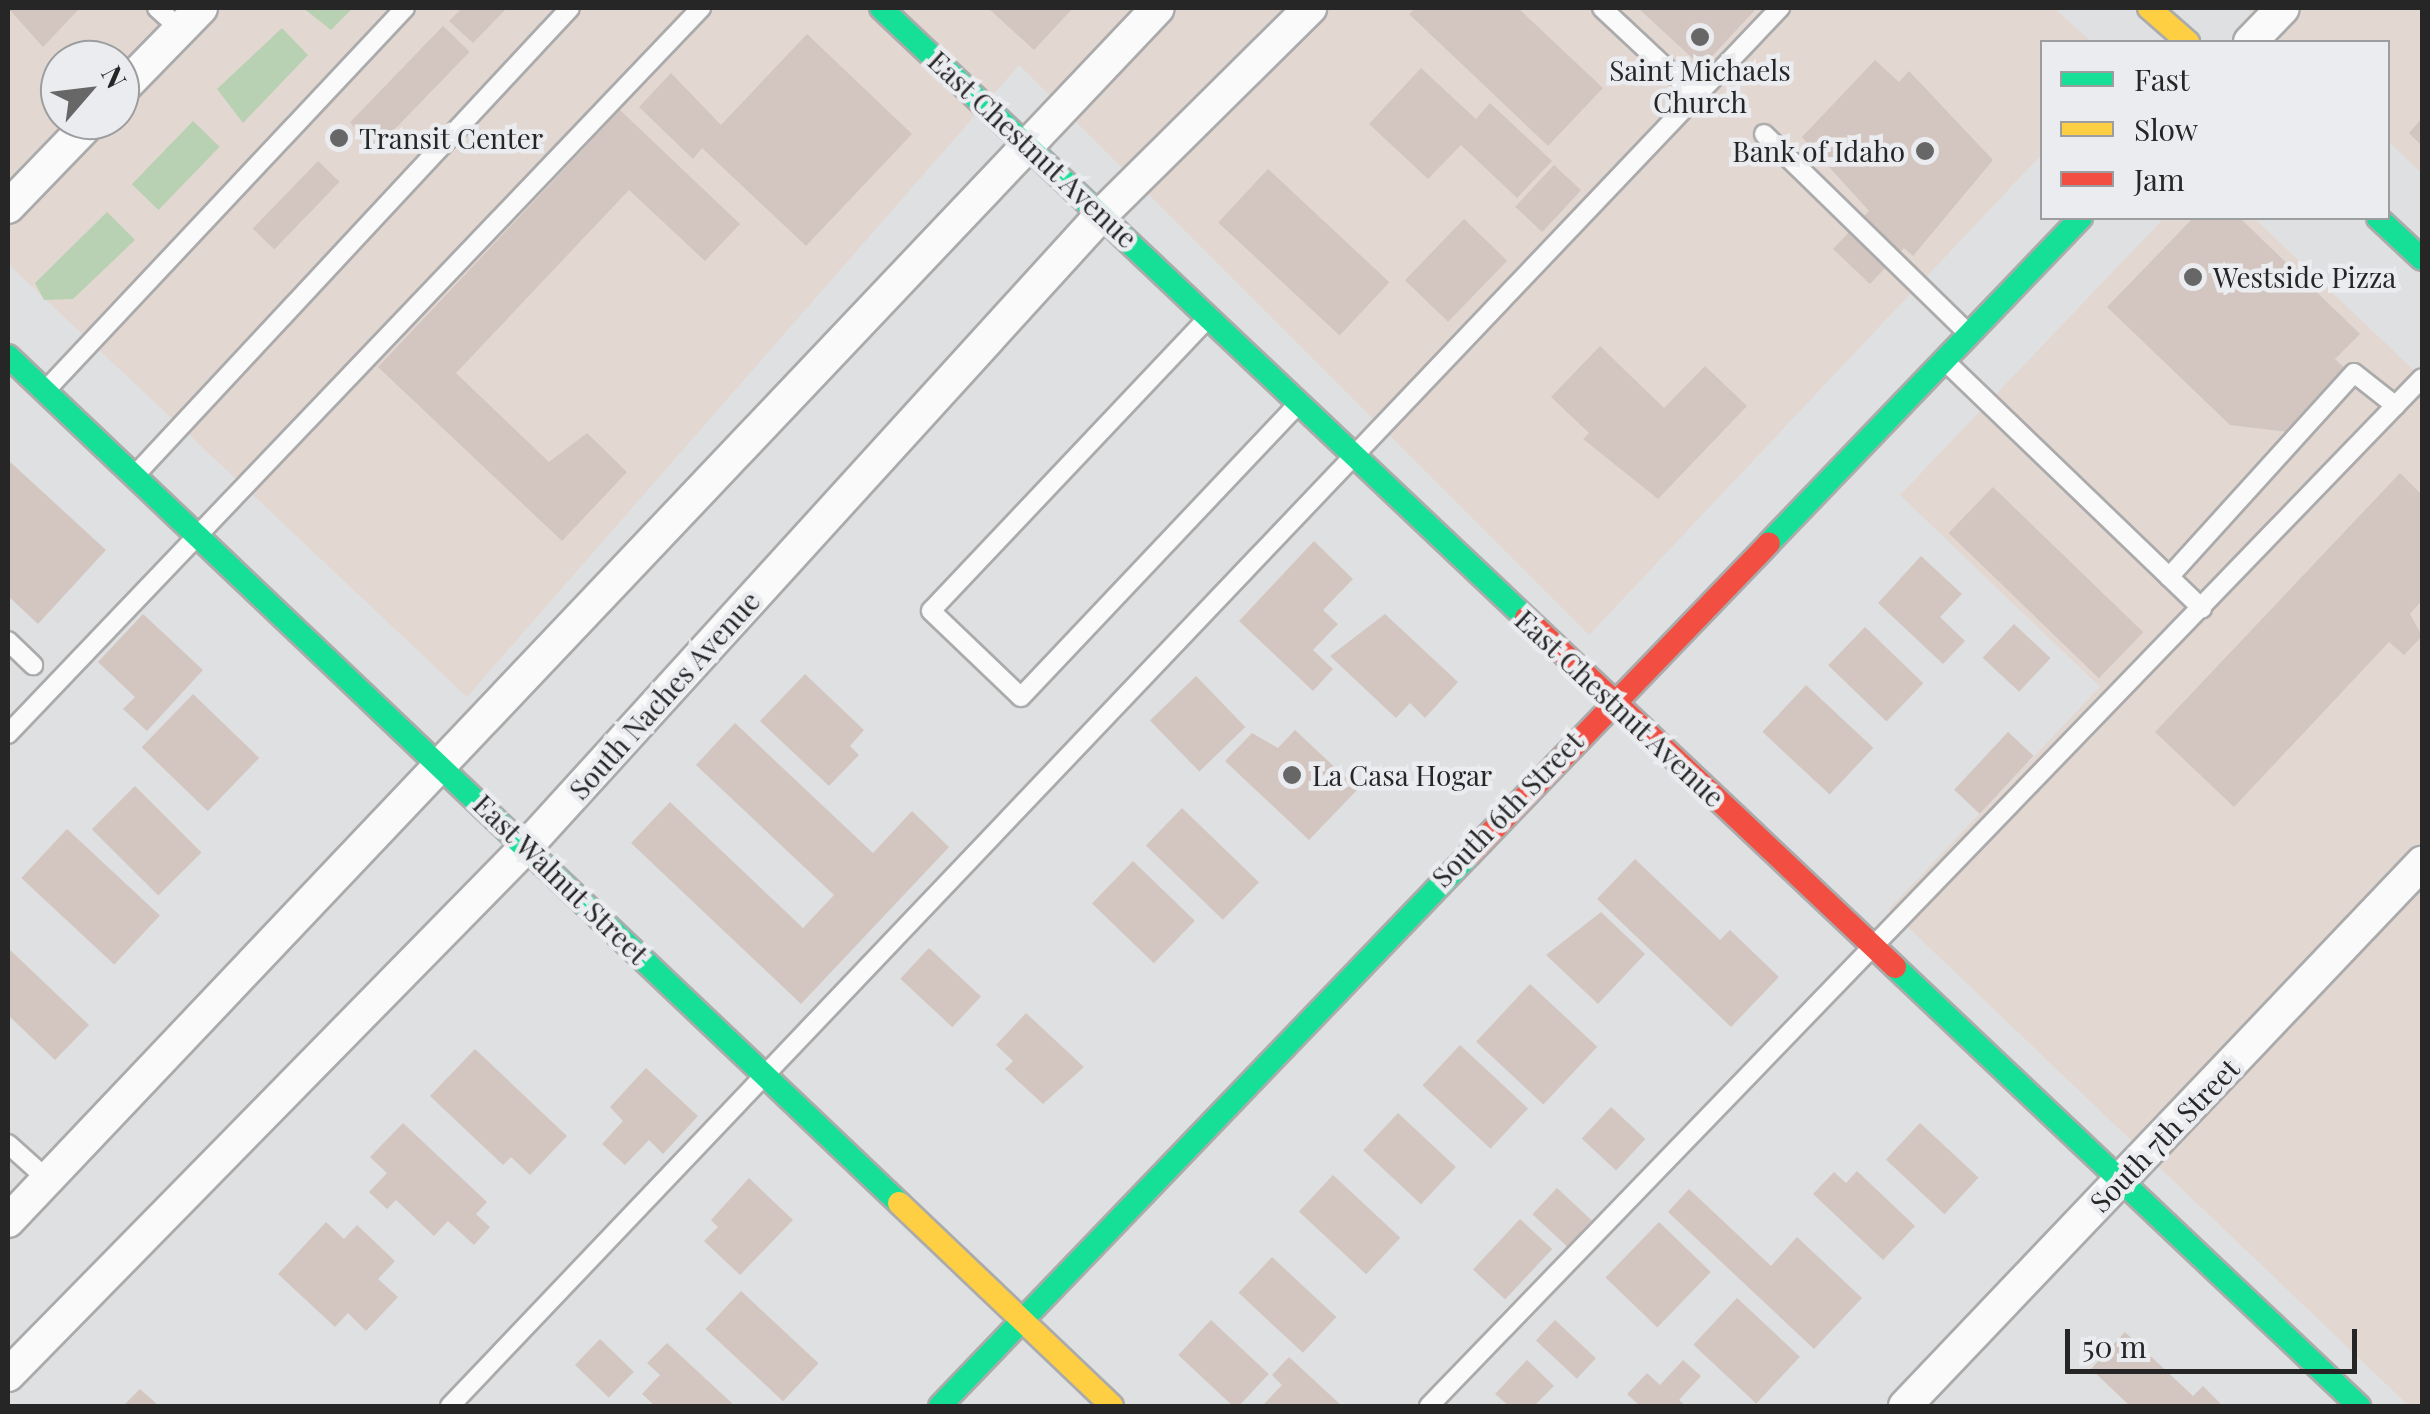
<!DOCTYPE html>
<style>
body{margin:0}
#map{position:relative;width:2430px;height:1414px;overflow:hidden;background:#dfe0e1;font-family:"Playfair Display",serif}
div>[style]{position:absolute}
.commercial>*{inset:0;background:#e3d7d2}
.green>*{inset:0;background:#b8d1b3;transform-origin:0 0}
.building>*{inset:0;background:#d3c6c0;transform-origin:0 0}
.roads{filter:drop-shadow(2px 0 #ababac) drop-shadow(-2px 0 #ababac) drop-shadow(0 2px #ababac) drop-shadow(0 -2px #ababac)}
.lane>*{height:18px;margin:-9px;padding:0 9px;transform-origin:9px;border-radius:9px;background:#fafafa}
.street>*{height:32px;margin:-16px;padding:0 16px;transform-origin:16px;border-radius:16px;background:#fafafa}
.fast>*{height:22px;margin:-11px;padding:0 11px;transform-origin:11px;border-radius:11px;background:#16e098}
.slow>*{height:22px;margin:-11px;padding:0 11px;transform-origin:11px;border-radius:11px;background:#ffcf43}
.jam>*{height:22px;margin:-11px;padding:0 11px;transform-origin:11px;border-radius:11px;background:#f24e42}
.dots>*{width:28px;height:28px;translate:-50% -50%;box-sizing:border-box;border:5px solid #ebecef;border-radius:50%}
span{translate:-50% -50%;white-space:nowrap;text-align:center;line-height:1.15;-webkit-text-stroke:9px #ebecef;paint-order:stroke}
.poi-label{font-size:28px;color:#262627}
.left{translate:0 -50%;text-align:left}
.right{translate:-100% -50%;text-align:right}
.street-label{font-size:28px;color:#262627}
.frame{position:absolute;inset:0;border:10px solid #262627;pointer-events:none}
.legend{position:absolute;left:2040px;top:40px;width:350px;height:180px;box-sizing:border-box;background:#ebecef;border:2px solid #9c9d9f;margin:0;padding:12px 18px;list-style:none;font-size:30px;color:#262627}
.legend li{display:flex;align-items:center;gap:20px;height:50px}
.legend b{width:50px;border:2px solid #9c9d9f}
.north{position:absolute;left:40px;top:40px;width:100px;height:100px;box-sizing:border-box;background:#ebecef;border:2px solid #9c9d9f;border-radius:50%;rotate:62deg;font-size:28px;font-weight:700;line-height:40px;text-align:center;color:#262627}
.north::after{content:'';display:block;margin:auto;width:35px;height:45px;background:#676768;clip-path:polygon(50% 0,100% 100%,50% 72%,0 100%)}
.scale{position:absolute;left:2065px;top:1329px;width:292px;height:45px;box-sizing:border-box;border:5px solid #262627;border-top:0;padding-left:12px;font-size:30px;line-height:35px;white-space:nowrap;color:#262627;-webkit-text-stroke:8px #ebecef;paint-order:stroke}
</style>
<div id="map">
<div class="commercial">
<i style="clip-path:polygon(evenodd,8px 8px,2054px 8px,2092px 42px,2042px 42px,2042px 154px,1589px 635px,1019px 65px,467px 697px,8px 264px,8px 8px,60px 60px,120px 60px,120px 120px,60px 120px,60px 60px)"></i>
<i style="clip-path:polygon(2246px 8px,2422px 8px,2422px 174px,2388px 141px,2388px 42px,2283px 42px)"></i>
<i style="clip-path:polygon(2164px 218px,2254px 218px,2422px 378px,2422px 1406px,2409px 1406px,1889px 909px,2100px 687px,1900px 495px)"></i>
</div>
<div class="green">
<i style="clip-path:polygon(303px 8px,353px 8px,331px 30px)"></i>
<i style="clip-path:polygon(282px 28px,308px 55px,243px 123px,217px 89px)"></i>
<i style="left:193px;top:121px;width:37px;height:88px;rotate:44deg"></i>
<i style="clip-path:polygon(107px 212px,135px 240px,73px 299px,44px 300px,35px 283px)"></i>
</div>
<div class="building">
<i style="clip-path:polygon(8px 8px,80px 8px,43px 47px)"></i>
<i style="clip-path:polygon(462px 8px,507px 8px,473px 43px,449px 21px)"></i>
<i style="clip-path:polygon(988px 8px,1073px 8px,1034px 50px)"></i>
<i style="clip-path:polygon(1416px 8px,1518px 8px,1603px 88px,1548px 146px,1409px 14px)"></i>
<i style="clip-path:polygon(1638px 8px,1757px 8px,1702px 67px)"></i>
<i style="left:443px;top:26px;width:37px;height:134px;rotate:44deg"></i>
<i style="clip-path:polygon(807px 34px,912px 134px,806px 246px,702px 148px,693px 159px,639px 107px,671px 73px,721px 125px)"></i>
<i style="clip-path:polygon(1875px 60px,1899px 82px,1909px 71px,1993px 160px,1913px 256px,1904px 248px,1870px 284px,1833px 249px,1869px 211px,1802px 137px)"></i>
<i style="clip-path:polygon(1421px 68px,1476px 119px,1490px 103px,1552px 161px,1517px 198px,1461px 145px,1428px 179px,1369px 124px)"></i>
<i style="clip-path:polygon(620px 110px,740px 224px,705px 261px,629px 190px,456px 373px,549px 462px,587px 433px,627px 472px,562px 541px,378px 367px)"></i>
<i style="clip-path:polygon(2422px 118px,2422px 146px,2409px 133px)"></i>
<i style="left:318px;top:161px;width:30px;height:94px;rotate:44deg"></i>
<i style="left:1554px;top:165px;width:37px;height:57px;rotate:43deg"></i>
<i style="left:1268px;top:169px;width:166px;height:73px;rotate:43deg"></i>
<i style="clip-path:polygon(2193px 218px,2240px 218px,2360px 334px,2335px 359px,2348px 371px,2289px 432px,2230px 425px,2107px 307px)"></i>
<i style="left:1464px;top:219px;width:60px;height:85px;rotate:44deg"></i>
<i style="clip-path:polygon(1600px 346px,1664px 408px,1705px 366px,1747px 406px,1658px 499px,1583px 439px,1589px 433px,1551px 397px)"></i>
<i style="clip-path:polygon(8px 460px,106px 550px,38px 624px,8px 596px)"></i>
<i style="clip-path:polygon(2400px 473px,2422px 495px,2422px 600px,2410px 614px,2422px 636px,2404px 655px,2389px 642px,2234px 807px,2155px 732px)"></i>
<i style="left:1993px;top:487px;width:209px;height:64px;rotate:44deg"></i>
<i style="clip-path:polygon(1314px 541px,1353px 579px,1323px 610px,1338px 624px,1313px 650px,1333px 669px,1313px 691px,1239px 621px)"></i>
<i style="clip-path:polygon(1921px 556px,1962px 594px,1940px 617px,1965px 641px,1943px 664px,1878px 603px)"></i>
<i style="clip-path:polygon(143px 614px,203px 670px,147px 731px,123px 709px,135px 697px,98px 662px)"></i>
<i style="clip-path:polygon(1385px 614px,1458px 682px,1425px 718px,1410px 703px,1396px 718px,1330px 656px)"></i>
<i style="left:2014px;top:624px;width:50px;height:46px;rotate:43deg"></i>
<i style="left:1865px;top:627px;width:81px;height:53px;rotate:44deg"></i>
<i style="clip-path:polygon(805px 674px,864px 730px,850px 746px,859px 755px,829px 786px,760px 721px)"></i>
<i style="left:1196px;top:676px;width:71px;height:64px;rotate:46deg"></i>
<i style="left:1806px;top:685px;width:92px;height:64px;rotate:43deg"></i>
<i style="left:193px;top:694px;width:92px;height:74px;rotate:44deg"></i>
<i style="clip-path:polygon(735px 723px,873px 853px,912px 811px,949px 847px,801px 1004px,631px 843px,670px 802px,803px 928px,834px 895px,696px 765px)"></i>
<i style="clip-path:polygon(1295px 730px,1358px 789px,1309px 840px,1225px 761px,1252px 733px,1278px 748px)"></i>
<i style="left:2008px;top:732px;width:35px;height:79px;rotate:43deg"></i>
<i style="left:135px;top:786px;width:94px;height:61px;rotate:45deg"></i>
<i style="left:1182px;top:808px;width:107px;height:52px;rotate:44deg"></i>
<i style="left:67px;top:829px;width:127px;height:67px;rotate:43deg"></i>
<i style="clip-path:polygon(1635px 859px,1720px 940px,1730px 930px,1779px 977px,1731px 1027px,1597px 899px)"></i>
<i style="left:1133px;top:861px;width:86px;height:59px;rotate:44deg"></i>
<i style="clip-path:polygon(1601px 912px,1645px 954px,1598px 1004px,1546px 955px)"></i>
<i style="clip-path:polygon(8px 948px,89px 1025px,55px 1060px,8px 1015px)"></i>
<i style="left:929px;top:948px;width:71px;height:42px;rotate:43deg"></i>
<i style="left:1530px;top:984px;width:92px;height:79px;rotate:43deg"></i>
<i style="clip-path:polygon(1026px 1013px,1084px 1067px,1043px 1104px,1005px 1069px,1013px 1061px,996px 1045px)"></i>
<i style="left:1460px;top:1045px;width:93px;height:55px;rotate:43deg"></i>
<i style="clip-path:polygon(475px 1049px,567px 1136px,530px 1175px,511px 1157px,503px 1165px,430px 1096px)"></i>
<i style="clip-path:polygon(646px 1068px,698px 1116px,663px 1154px,649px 1140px,625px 1165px,602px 1144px,623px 1121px,610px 1107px)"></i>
<i style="left:1611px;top:1107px;width:47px;height:43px;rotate:43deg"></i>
<i style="left:1398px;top:1113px;width:79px;height:51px;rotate:43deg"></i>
<i style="clip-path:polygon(403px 1123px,487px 1202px,476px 1214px,490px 1227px,474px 1245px,448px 1221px,434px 1236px,396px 1200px,387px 1209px,369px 1192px,387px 1173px,370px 1157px)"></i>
<i style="left:1920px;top:1123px;width:80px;height:50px;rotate:43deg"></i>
<i style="clip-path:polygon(1857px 1171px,1915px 1226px,1883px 1260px,1813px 1194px,1834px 1172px,1846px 1183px)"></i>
<i style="left:1333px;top:1175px;width:92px;height:50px;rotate:43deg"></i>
<i style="clip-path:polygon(749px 1178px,793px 1220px,740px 1275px,704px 1241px,718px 1227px,711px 1220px)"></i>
<i style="left:1557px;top:1188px;width:48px;height:36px;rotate:43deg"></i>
<i style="clip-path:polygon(1689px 1189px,1771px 1266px,1797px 1237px,1862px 1298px,1814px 1349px,1668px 1212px)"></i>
<i style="left:1520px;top:1219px;width:44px;height:69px;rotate:43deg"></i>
<i style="clip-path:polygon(326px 1222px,344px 1239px,357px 1225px,395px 1261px,378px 1279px,398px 1297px,366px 1331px,348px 1313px,335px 1327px,278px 1274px)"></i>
<i style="left:1659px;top:1222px;width:72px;height:77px;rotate:44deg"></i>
<i style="left:1272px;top:1257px;width:88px;height:49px;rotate:43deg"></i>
<i style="left:741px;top:1291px;width:106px;height:52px;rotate:43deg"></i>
<i style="left:1737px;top:1298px;width:86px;height:64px;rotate:43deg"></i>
<i style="left:1211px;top:1320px;width:79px;height:48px;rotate:43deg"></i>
<i style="left:1555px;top:1320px;width:56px;height:28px;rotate:43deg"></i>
<i style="clip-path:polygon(2125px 1332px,2193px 1396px,2203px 1386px,2221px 1404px,2130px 1406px,2091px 1369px)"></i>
<i style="left:600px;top:1339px;width:47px;height:36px;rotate:44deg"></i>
<i style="clip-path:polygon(667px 1343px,735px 1406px,655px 1406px,642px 1394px,660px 1375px,647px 1363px)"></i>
<i style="clip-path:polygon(1289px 1357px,1342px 1406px,1262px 1406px,1282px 1385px,1272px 1375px)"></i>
<i style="clip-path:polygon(1527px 1360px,1554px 1386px,1534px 1406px,1509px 1406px,1495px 1394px)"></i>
<i style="clip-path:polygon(1683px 1360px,1701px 1376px,1679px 1400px,1686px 1406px,1640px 1406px,1627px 1394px,1647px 1373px,1660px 1385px)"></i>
<i style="clip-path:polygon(140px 1389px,159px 1406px,123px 1406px)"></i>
</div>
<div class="roads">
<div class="lane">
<i style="left:157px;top:8px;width:31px;rotate:42deg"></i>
<i style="left:1602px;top:8px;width:129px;rotate:43.1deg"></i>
<i style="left:1764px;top:134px;width:285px;rotate:44.3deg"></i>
<i style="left:1206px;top:320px;width:400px;rotate:133.4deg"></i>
<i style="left:931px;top:611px;width:124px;rotate:43.7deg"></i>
<i style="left:1021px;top:697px;width:405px;rotate:-46.6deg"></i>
<i style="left:1947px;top:363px;width:354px;rotate:43.9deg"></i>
<i style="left:46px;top:390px;width:524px;rotate:-46.78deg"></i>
<i style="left:137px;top:473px;width:635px;rotate:-47.04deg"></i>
<i style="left:2169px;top:577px;width:275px;rotate:-47.8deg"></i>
<i style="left:2354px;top:373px;width:53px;rotate:38.2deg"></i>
<i style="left:8px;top:641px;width:35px;rotate:44deg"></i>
<i style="left:8px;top:734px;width:1004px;rotate:-46.33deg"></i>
<i style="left:8px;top:1144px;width:52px;rotate:41.9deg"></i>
<i style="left:450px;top:1406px;width:1930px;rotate:-46.43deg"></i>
<i style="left:1429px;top:1406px;width:1429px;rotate:-45.99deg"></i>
</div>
<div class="street">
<i style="left:2250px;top:42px;width:47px;rotate:-45.9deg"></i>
<i style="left:120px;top:91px;width:116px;rotate:-45.7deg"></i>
<i style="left:8px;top:207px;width:121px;rotate:-46deg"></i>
<i style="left:8px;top:1221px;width:1671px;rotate:-46.53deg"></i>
<i style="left:8px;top:1375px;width:741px;rotate:-45.55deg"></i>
<i style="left:527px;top:846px;width:854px;rotate:-47.7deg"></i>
<i style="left:1102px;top:214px;width:293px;rotate:-44.7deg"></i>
<i style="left:1905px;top:1406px;width:750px;rotate:-46.41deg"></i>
</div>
<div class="fast">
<i style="left:881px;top:8px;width:888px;rotate:43.4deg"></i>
<i style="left:2378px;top:218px;width:60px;rotate:43deg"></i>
<i style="left:8px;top:356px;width:1229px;rotate:43.55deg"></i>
<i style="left:1769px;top:543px;width:451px;rotate:-46.2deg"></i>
<i style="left:1895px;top:967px;width:639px;rotate:43.41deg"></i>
<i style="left:940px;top:1406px;width:765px;rotate:-46.16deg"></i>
</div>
<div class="slow">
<i style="left:2149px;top:8px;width:52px;rotate:41.1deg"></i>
<i style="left:899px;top:1203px;width:294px;rotate:43.6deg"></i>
</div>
<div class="jam">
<i style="left:1526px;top:618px;width:508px;rotate:43.4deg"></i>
<i style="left:1470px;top:854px;width:431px;rotate:-46.1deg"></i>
</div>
</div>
<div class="dots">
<i style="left:1700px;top:37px;background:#676768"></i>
<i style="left:339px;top:138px;background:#676768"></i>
<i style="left:1925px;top:151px;background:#676768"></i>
<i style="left:2193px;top:277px;background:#676768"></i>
<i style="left:1292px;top:775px;background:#676768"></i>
</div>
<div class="poi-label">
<span style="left:1700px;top:86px">Saint Michaels<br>Church</span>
<span class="left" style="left:359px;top:138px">Transit Center</span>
<span class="right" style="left:1905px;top:151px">Bank of Idaho</span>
<span class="left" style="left:2213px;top:277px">Westside Pizza</span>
<span class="left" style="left:1312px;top:775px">La Casa Hogar</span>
</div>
<div class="street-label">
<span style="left:1033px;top:149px;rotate:43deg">East Chestnut Avenue</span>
<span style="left:664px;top:695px;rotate:-48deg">South Naches Avenue</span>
<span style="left:1620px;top:708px;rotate:43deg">East Chestnut Avenue</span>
<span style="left:1507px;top:809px;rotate:-46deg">South 6th Street</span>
<span style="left:561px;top:879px;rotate:44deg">East Walnut Street</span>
<span style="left:2164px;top:1135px;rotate:-46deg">South 7th Street</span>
</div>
<div class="frame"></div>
<ul class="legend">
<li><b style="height:12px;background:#16e098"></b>Fast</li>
<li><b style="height:12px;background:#ffcf43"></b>Slow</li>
<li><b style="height:12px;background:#f24e42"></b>Jam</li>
</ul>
<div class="north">N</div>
<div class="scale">50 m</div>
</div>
